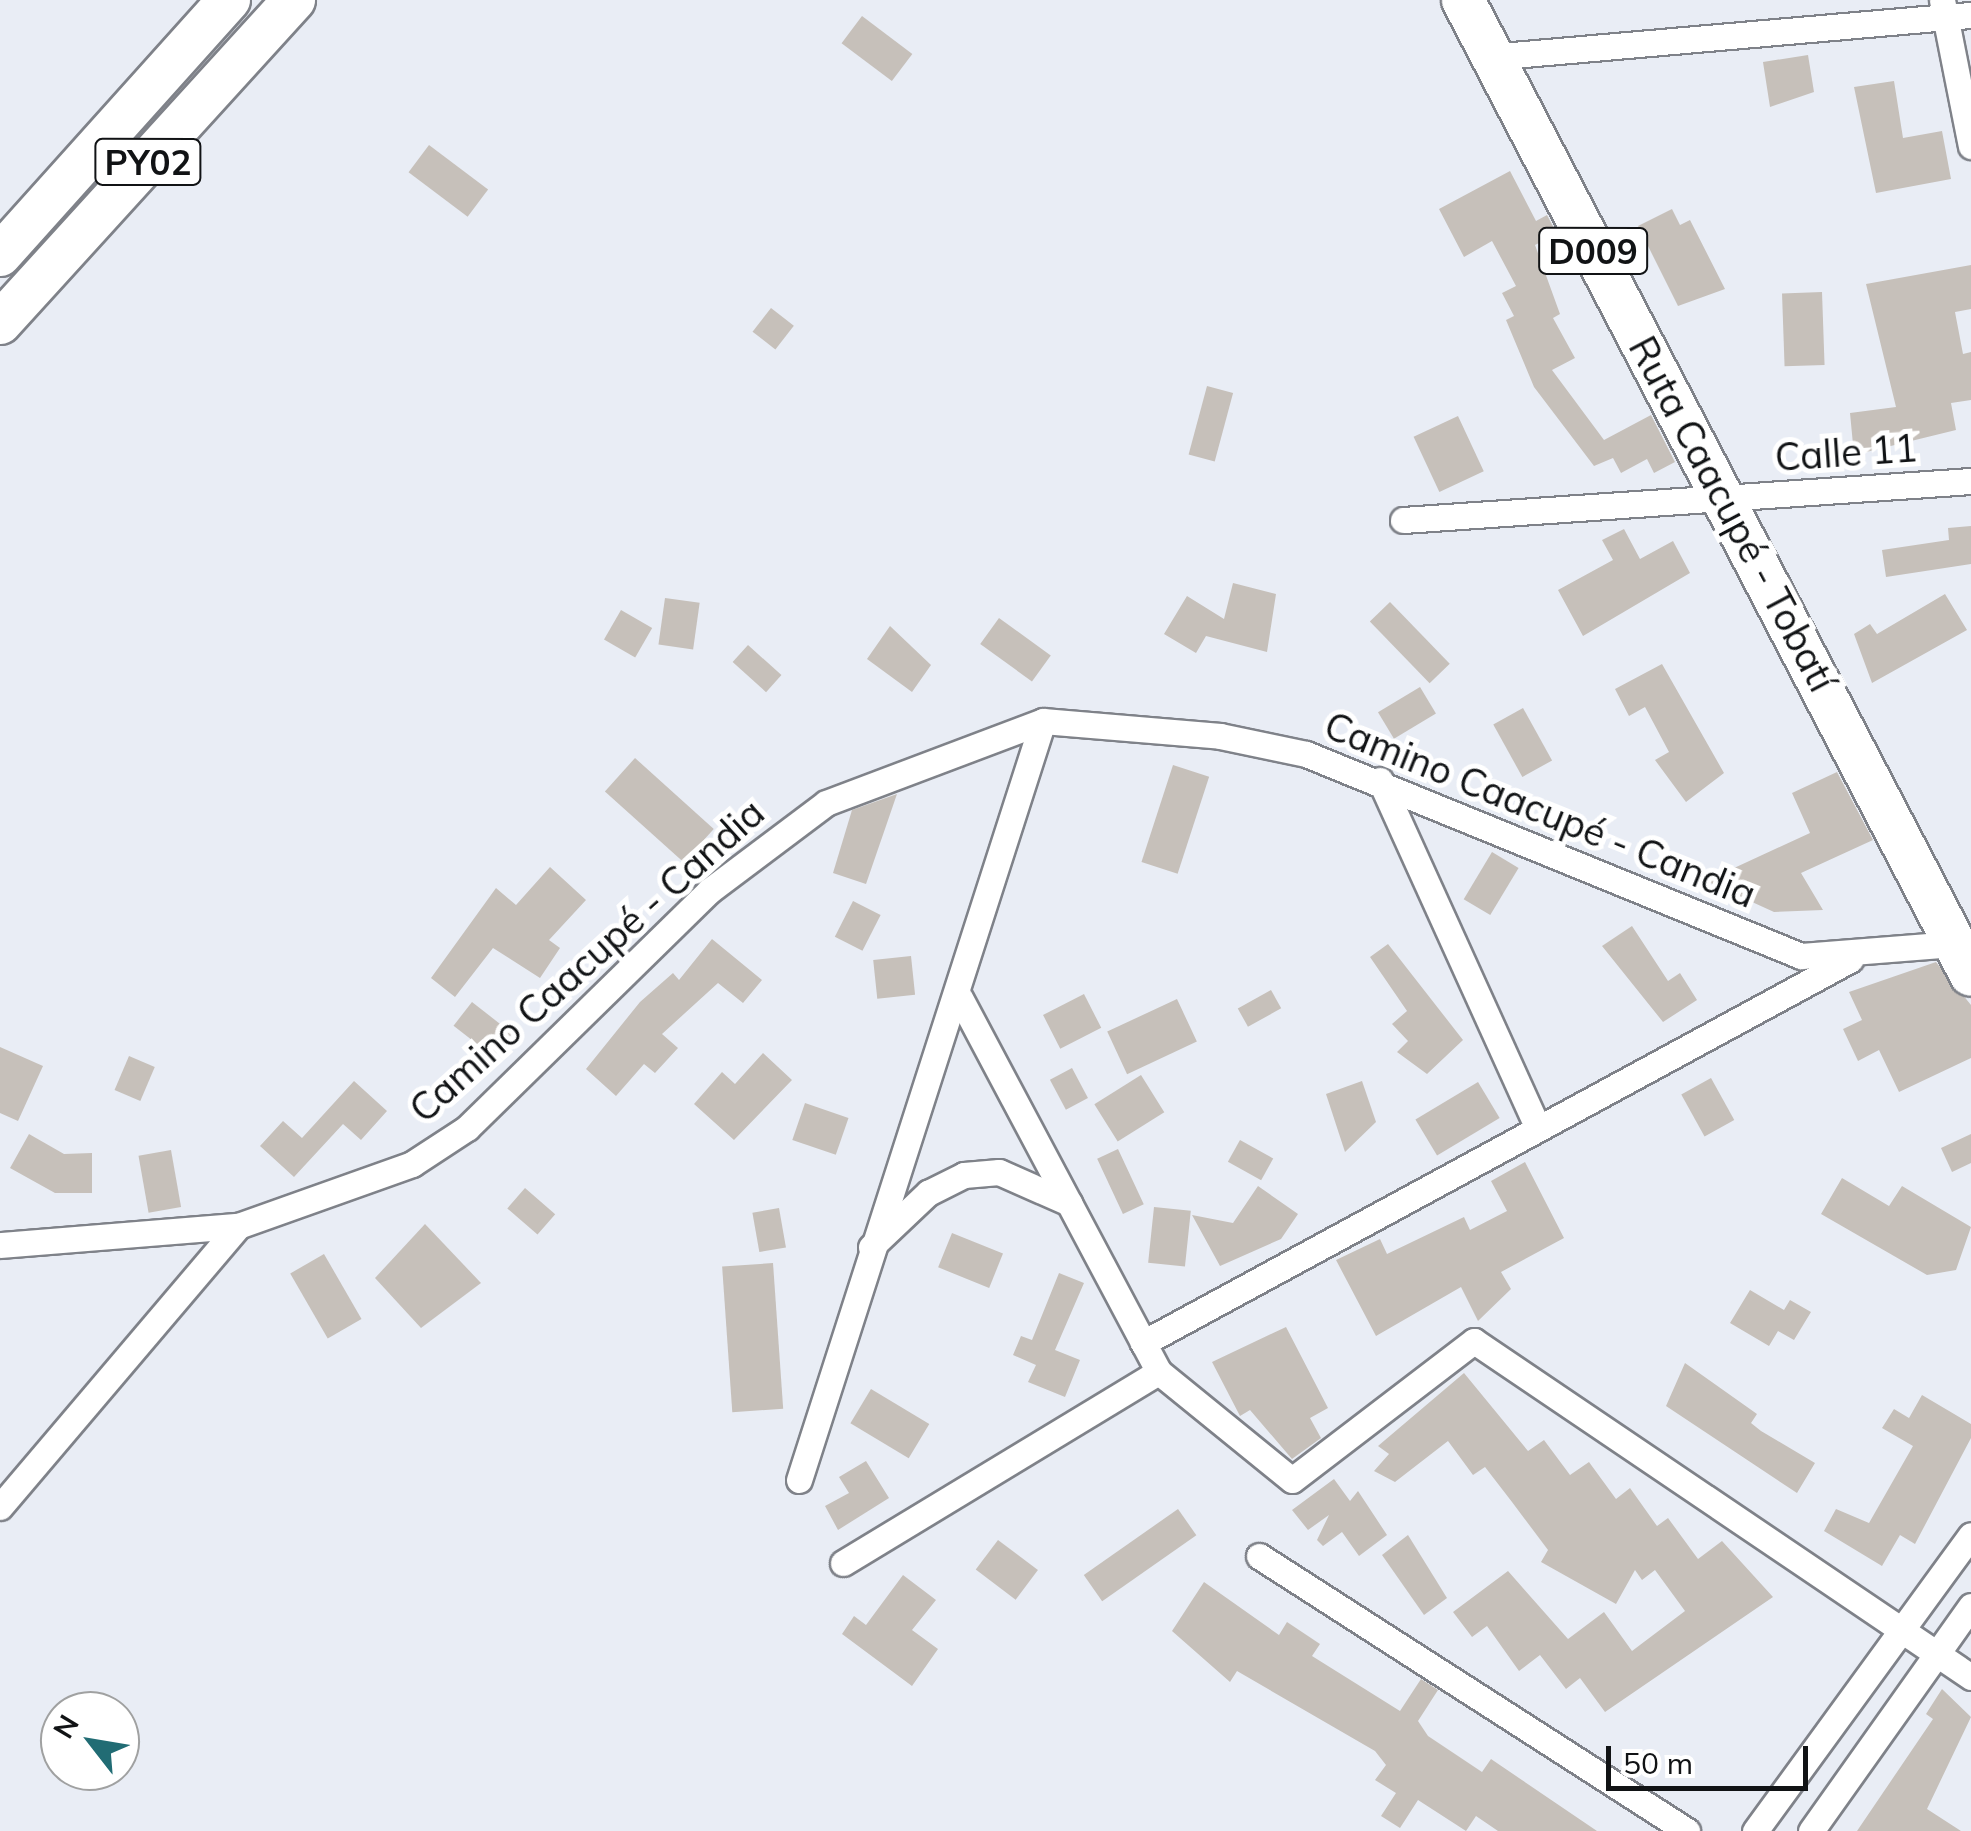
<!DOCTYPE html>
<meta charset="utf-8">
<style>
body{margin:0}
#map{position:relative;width:1971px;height:1831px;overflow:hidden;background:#e9edf5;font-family:Mulish,sans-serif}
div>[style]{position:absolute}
.building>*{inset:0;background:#c6c0ba;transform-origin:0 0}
.roads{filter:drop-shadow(2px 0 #7f8289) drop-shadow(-2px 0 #7f8289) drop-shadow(0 2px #7f8289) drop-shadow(0 -2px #7f8289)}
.minor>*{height:25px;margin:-12.5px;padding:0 12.5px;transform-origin:12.5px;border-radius:12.5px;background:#fff}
.primary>*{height:42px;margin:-21px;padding:0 21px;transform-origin:21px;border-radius:21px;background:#fff}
.trunk>*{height:42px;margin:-21px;padding:0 21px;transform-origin:21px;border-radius:21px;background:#fff}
span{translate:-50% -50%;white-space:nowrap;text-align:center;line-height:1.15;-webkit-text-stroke:10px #fff;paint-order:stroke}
.shield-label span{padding:2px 8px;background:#fff;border:2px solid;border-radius:8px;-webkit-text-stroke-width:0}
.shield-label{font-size:35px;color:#111315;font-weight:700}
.street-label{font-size:38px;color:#111315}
.north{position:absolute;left:40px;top:1691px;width:100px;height:100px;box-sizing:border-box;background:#fff;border:2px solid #a0a1a1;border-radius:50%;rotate:301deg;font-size:28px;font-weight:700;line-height:40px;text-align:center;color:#111315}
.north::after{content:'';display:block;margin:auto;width:35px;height:45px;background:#216c74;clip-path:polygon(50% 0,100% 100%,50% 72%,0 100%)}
.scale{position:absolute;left:1606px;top:1746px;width:202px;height:45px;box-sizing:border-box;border:5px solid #111315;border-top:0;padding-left:12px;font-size:30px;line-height:35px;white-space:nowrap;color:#111315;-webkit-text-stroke:8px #fff;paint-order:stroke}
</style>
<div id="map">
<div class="building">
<i style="left:862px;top:16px;width:63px;height:34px;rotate:37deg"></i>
<i style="clip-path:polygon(1808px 55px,1814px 92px,1770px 107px,1763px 62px)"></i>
<i style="clip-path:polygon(1894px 81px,1903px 138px,1942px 131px,1951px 179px,1876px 193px,1854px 87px)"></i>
<i style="left:429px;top:145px;width:74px;height:34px;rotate:37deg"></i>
<i style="clip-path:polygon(1510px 171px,1536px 221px,1547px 215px,1557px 234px,1535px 245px,1560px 314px,1553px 318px,1575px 358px,1552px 370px,1604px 440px,1651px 415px,1675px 462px,1654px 473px,1647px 459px,1621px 473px,1613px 458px,1594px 466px,1534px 387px,1506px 320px,1514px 316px,1502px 293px,1516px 286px,1492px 241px,1464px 257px,1439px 209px)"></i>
<i style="clip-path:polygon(1672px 209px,1680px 225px,1690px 220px,1725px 289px,1678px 306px,1638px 226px)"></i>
<i style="clip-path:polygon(1971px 265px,1971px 309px,1955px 312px,1963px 354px,1971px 352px,1971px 400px,1951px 403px,1956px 430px,1854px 455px,1850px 413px,1896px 407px,1866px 284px)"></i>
<i style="left:1822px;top:292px;width:73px;height:40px;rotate:88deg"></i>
<i style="left:771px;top:308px;width:29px;height:30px;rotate:38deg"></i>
<i style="left:1207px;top:386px;width:27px;height:71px;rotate:15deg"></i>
<i style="left:1458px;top:416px;width:61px;height:49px;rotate:65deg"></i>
<i style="clip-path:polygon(1971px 526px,1971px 564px,1886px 577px,1882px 550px,1949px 540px,1948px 528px)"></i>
<i style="clip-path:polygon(1624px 529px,1640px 559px,1673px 541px,1690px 573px,1583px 636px,1558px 590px,1613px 560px,1602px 540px)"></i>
<i style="clip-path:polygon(1233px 583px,1276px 594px,1267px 652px,1206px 636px,1196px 653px,1164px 634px,1187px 596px,1224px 619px)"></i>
<i style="clip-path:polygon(1945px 594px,1967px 630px,1872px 683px,1854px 634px,1870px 624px,1877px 634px)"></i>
<i style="left:665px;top:598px;width:35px;height:47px;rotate:8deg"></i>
<i style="left:1390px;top:602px;width:86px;height:28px;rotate:46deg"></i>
<i style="left:621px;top:610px;width:36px;height:34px;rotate:30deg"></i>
<i style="left:999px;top:618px;width:64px;height:32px;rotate:36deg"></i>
<i style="clip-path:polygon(890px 626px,931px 665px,912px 692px,867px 659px)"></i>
<i style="left:748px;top:645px;width:45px;height:23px;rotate:42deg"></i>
<i style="clip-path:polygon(1662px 664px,1724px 773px,1686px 802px,1655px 760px,1669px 752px,1645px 707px,1629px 716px,1615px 689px)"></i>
<i style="left:1420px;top:687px;width:31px;height:49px;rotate:59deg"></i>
<i style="left:1523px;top:708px;width:60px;height:34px;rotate:61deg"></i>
<i style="left:635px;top:758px;width:106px;height:45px;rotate:42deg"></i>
<i style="left:1173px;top:765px;width:38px;height:102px;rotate:18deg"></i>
<i style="clip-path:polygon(1837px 772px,1873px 840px,1801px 873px,1823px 910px,1774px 912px,1706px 881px,1810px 833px,1792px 793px)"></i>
<i style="clip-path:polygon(897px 794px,866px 884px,833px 873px,852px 810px)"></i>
<i style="left:1492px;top:852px;width:31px;height:55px;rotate:31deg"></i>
<i style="clip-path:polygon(550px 867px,586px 900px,549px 940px,560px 948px,540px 978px,493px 948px,455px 997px,431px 978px,496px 888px,516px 905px)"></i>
<i style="left:853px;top:901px;width:31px;height:40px;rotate:27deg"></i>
<i style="clip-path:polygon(1632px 926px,1668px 981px,1680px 973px,1697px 1000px,1663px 1022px,1602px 946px)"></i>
<i style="clip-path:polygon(712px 939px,762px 980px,743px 1003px,718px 983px,662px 1034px,678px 1048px,655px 1073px,644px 1064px,616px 1096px,586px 1069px,640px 1002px,673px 973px,679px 980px)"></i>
<i style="clip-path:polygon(1388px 944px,1463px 1040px,1427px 1074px,1397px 1052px,1408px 1041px,1392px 1024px,1407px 1011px,1370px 957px)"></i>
<i style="left:911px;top:956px;width:39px;height:38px;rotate:84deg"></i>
<i style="clip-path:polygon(1936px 962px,1971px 1005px,1971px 1058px,1899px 1092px,1879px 1050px,1858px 1061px,1843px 1029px,1862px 1020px,1849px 992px)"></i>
<i style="left:1271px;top:990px;width:21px;height:38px;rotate:61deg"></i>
<i style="left:1084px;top:994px;width:38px;height:46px;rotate:63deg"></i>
<i style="left:1177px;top:999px;width:47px;height:77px;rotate:65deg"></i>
<i style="left:472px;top:1002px;width:51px;height:30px;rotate:38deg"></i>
<i style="clip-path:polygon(0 1047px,43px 1066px,18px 1121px,0 1113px)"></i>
<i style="clip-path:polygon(763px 1053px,792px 1080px,734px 1140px,694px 1104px,722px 1072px,735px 1084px)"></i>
<i style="left:129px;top:1056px;width:28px;height:37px;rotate:23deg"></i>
<i style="left:1072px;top:1068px;width:34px;height:25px;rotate:62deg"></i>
<i style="left:1141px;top:1075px;width:44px;height:55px;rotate:58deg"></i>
<i style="left:1711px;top:1078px;width:48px;height:34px;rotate:61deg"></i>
<i style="clip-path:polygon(354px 1081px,387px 1111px,361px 1140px,343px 1124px,294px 1177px,260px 1146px,283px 1121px,302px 1138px)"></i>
<i style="clip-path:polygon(1362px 1081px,1376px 1122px,1345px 1152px,1326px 1094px)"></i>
<i style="left:1478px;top:1082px;width:42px;height:73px;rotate:59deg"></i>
<i style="left:805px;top:1103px;width:46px;height:39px;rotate:19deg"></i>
<i style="clip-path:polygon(29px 1134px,64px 1154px,92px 1153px,92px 1193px,55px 1193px,10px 1168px)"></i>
<i style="clip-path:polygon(1971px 1134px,1971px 1163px,1952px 1172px,1941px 1148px)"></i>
<i style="left:1240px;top:1140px;width:38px;height:25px;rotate:29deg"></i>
<i style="left:1118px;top:1149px;width:61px;height:23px;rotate:65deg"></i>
<i style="left:171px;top:1150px;width:58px;height:33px;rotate:80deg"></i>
<i style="clip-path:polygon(1525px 1162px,1564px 1238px,1501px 1272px,1511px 1289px,1478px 1321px,1461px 1287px,1376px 1336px,1336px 1260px,1380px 1239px,1387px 1254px,1464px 1217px,1470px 1230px,1507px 1211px,1491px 1181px)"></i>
<i style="clip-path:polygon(1842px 1178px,1889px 1206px,1902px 1186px,1971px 1227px,1956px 1270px,1927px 1275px,1821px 1214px)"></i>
<i style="clip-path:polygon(1258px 1186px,1298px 1214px,1281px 1239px,1220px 1266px,1192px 1215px,1233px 1223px)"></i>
<i style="left:525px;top:1188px;width:40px;height:27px;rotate:41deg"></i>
<i style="left:1154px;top:1207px;width:37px;height:56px;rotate:6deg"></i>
<i style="left:779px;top:1208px;width:40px;height:27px;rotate:80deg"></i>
<i style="clip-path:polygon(425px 1224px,481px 1283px,421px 1328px,375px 1278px)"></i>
<i style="left:952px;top:1233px;width:55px;height:37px;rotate:22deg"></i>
<i style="left:324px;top:1254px;width:75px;height:39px;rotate:60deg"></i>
<i style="left:773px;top:1263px;width:146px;height:51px;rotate:86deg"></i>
<i style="clip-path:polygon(1059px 1273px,1084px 1283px,1055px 1350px,1080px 1360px,1065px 1397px,1028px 1382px,1036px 1365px,1013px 1355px,1021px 1336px,1032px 1340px)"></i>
<i style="clip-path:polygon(1750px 1290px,1784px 1310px,1790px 1300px,1811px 1312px,1794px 1340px,1778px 1331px,1769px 1346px,1730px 1323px)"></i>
<i style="clip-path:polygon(1286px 1327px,1328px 1408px,1310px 1418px,1321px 1438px,1292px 1459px,1250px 1410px,1240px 1416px,1212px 1362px)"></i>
<i style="clip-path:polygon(1685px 1363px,1757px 1414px,1751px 1423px,1761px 1431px,1815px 1463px,1797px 1493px,1666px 1406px)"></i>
<i style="clip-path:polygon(1464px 1373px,1528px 1451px,1544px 1440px,1570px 1475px,1589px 1462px,1616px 1499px,1630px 1488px,1657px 1526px,1668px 1518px,1698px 1559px,1722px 1541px,1773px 1597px,1605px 1712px,1580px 1678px,1566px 1689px,1540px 1655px,1519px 1671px,1487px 1626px,1472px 1637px,1453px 1612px,1508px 1571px,1568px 1639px,1604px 1612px,1632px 1651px,1685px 1611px,1655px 1570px,1642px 1580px,1635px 1570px,1616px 1604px,1541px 1562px,1548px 1550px,1512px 1502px,1485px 1467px,1473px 1475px,1448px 1441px,1395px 1482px,1374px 1471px,1389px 1454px,1378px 1446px)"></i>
<i style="left:871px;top:1389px;width:68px;height:40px;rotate:31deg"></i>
<i style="clip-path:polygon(1922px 1395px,1971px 1424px,1971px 1438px,1915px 1544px,1900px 1535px,1882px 1566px,1824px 1531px,1836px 1509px,1869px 1523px,1913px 1446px,1882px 1428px,1894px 1409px,1909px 1418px)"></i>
<i style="clip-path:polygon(866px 1461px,889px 1498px,838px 1530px,825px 1506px,849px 1493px,839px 1477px)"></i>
<i style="clip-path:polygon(1334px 1479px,1350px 1501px,1358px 1491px,1387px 1535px,1359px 1556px,1342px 1532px,1323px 1546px,1317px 1540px,1329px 1515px,1308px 1530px,1292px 1510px)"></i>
<i style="left:1178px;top:1509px;width:32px;height:115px;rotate:55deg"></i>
<i style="clip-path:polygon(1408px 1535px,1447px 1598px,1424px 1615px,1382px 1555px)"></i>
<i style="left:998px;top:1540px;width:50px;height:37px;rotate:37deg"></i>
<i style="clip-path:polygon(903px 1575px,936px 1600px,912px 1630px,938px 1649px,912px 1686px,842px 1634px,854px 1616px,866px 1625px)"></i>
<i style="clip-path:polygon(1204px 1582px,1279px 1635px,1287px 1622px,1320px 1644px,1312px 1656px,1400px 1711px,1421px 1679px,1438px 1690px,1418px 1721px,1428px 1736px,1482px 1772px,1491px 1759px,1597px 1831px,1498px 1831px,1476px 1816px,1466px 1831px,1418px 1800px,1400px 1828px,1381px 1816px,1396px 1793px,1375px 1780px,1386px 1765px,1375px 1751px,1237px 1671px,1230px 1682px,1172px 1631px)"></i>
<i style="clip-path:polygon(1942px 1689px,1971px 1717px,1927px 1809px,1961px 1831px,1857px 1831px,1933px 1719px,1926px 1714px)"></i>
</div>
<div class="roads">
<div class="minor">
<i style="left:1942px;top:0;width:149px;rotate:78.8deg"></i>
<i style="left:1490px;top:57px;width:483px;rotate:-5deg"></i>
<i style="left:1403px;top:520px;width:569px;rotate:-3.93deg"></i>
<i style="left:1380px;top:780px;width:382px;rotate:65.6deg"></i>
<i style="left:960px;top:998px;width:424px;rotate:62deg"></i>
<i style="left:1159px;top:1372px;width:171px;rotate:39.1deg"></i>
<i style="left:1292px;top:1480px;width:229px;rotate:-37.4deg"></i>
<i style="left:1474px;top:1341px;width:600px;rotate:34.06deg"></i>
<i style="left:0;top:1245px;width:239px;rotate:-4.6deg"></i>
<i style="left:238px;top:1226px;width:185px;rotate:-19.6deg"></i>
<i style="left:412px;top:1164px;width:66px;rotate:-33.2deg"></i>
<i style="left:467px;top:1128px;width:339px;rotate:-44.4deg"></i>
<i style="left:709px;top:891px;width:146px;rotate:-36.9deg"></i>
<i style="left:826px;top:803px;width:232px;rotate:-20.7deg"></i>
<i style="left:1043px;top:721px;width:178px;rotate:4.8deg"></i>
<i style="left:1220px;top:736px;width:88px;rotate:11.8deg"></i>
<i style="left:1306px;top:754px;width:535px;rotate:22.2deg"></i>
<i style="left:1801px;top:956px;width:166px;rotate:-4.5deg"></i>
<i style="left:871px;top:1247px;width:79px;rotate:-43.5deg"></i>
<i style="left:928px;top:1193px;width:40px;rotate:-26.6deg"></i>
<i style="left:964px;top:1175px;width:35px;rotate:-5deg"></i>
<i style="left:999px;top:1172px;width:77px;rotate:23.9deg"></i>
<i style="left:1143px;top:1343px;width:805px;rotate:-28.47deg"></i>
<i style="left:799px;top:1480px;width:797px;rotate:-72.18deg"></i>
<i style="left:0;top:1507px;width:368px;rotate:-49.7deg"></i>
<i style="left:1259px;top:1556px;width:509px;rotate:32.72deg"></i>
<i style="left:843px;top:1563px;width:369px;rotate:-31.2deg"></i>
<i style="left:1755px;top:1831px;width:366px;rotate:-53.9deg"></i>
<i style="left:1811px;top:1831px;width:276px;rotate:-54.6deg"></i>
</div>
<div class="primary">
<i style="left:1463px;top:0;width:1099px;rotate:62.48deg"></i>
</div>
<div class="trunk">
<i style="left:0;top:255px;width:343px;rotate:-48.1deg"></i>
<i style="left:0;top:323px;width:437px;rotate:-47.7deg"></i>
</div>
</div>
<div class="shield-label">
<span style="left:148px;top:162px">PY02</span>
<span style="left:1593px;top:251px">D009</span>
</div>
<div class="street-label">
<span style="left:1846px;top:453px;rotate:-4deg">Calle 11</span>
<span style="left:1732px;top:514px;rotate:62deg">Ruta Caacupé - Tobatí</span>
<span style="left:1540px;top:810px;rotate:22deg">Camino Caacupé - Candia</span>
<span style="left:587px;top:961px;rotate:-42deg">Camino Caacupé - Candia</span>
</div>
<div class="north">N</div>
<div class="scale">50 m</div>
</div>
